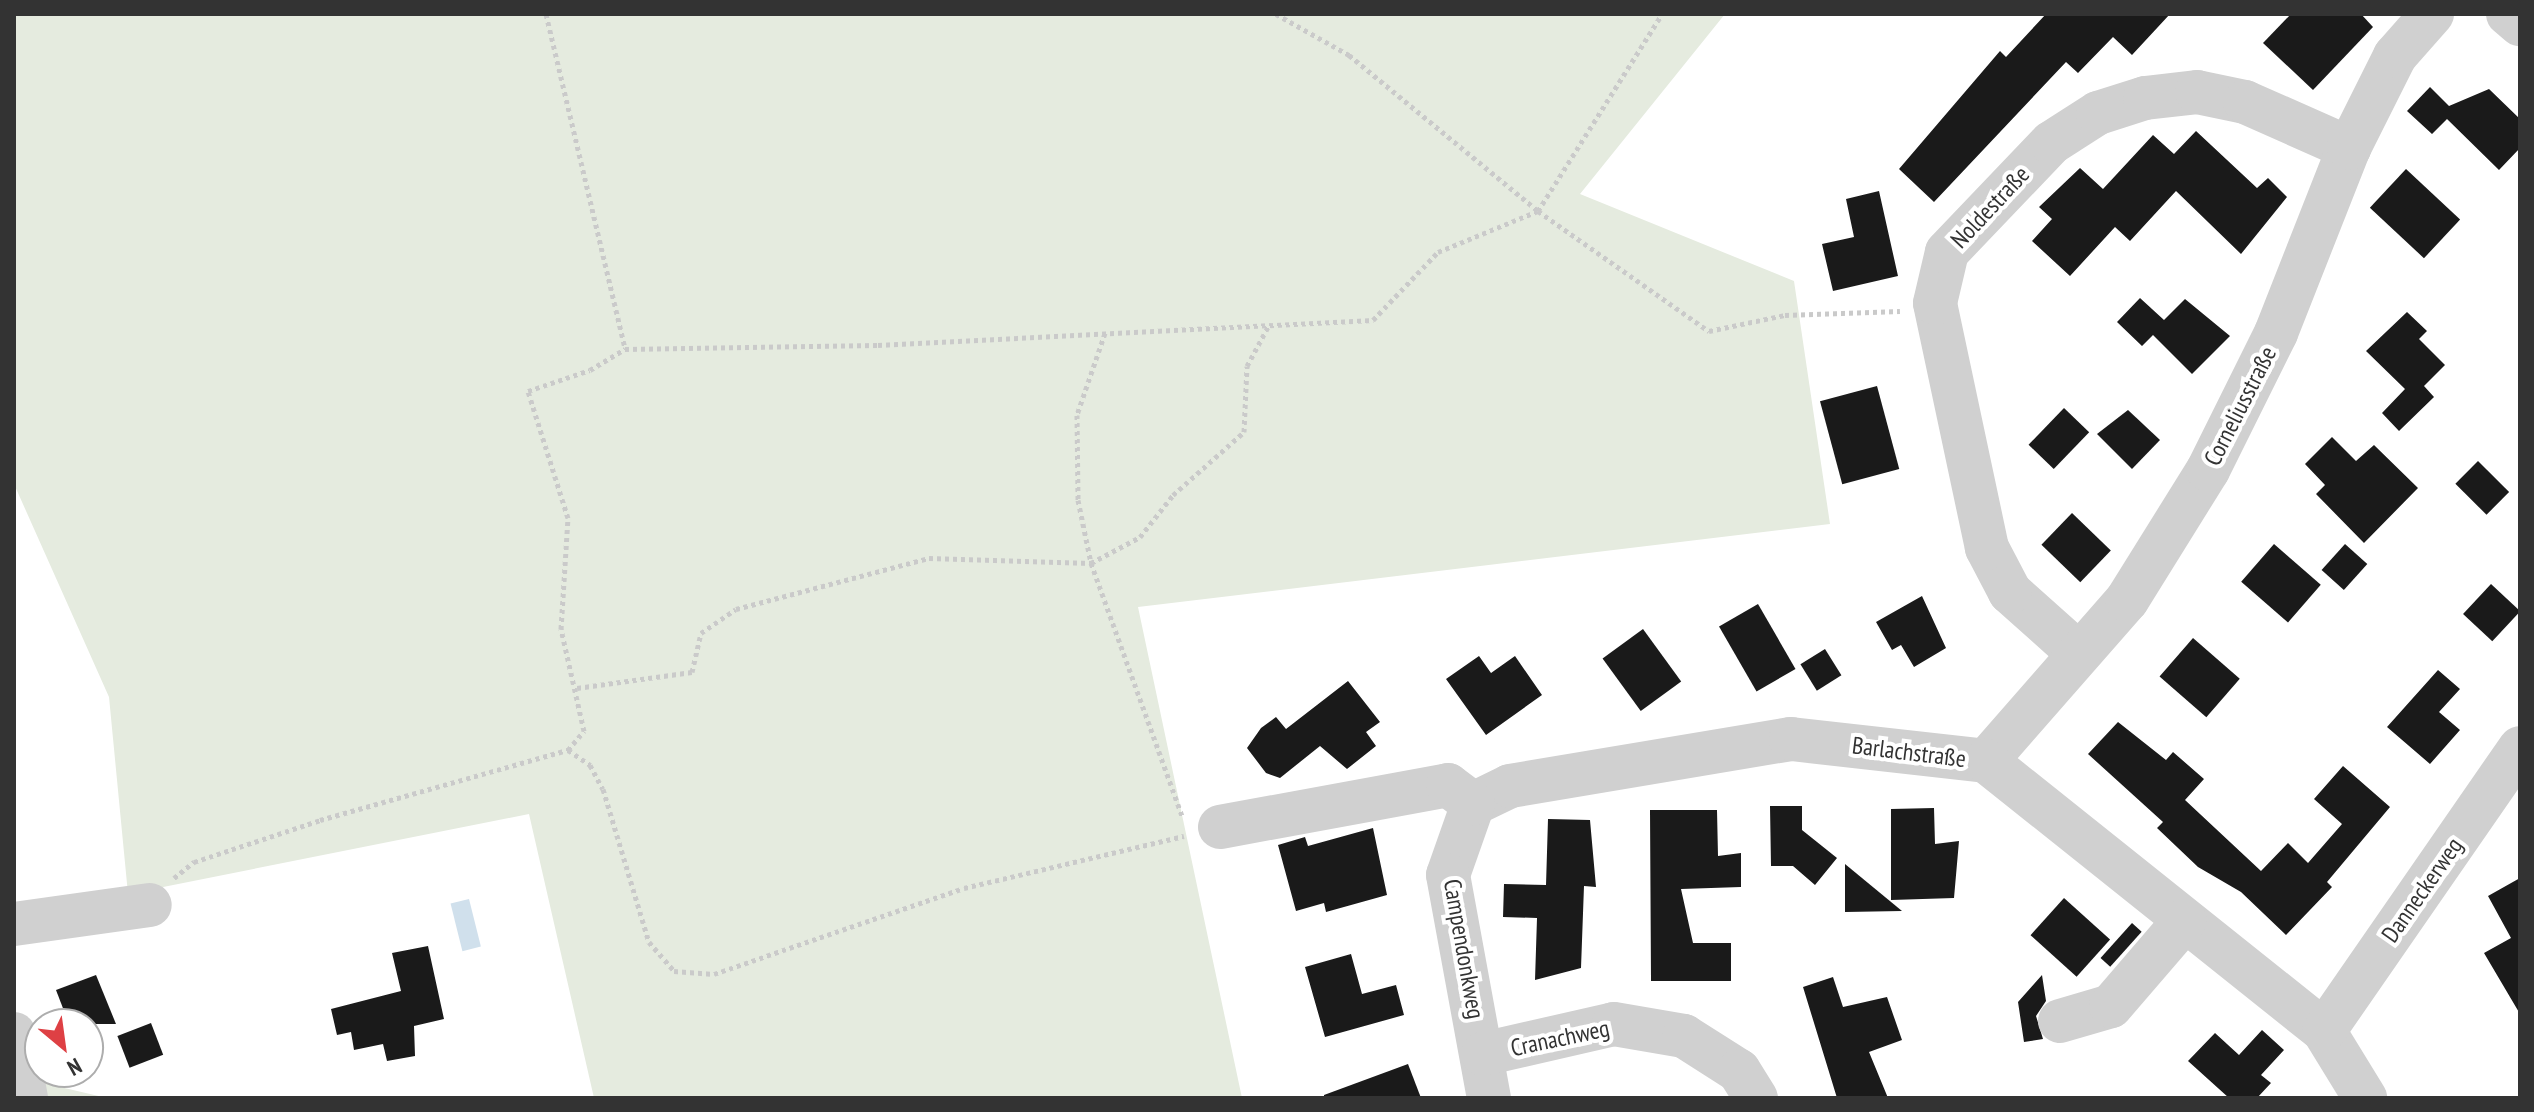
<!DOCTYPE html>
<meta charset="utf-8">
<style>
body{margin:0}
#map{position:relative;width:2534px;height:1112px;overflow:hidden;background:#fff;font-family:"PT Sans Narrow",sans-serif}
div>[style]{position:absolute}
.green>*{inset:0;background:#e5ebdf}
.water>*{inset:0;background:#d0e0ec;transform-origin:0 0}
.building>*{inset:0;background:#1a1a1a;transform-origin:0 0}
.path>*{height:5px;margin-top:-2.5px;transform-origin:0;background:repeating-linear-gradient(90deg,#cacaca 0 4px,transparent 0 8px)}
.minor>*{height:44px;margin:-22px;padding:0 22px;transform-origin:22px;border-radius:22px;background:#d0d0d0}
span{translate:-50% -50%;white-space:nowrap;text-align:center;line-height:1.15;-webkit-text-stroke:8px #fff;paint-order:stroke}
.street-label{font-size:24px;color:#333}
.frame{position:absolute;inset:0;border:16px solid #333;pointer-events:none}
.north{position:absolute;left:24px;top:1008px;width:80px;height:80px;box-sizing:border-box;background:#fff;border:2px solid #adadad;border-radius:50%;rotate:151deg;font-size:22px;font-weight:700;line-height:32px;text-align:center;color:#333}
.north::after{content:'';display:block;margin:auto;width:28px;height:36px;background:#de4044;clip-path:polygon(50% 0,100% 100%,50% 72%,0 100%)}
</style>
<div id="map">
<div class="green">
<i style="clip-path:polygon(14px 14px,1725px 14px,1580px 194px,1794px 281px,1830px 524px,1138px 607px,1242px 1098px,594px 1098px,529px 814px,128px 894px,109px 697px,14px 484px)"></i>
<i style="clip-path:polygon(22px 1078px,107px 1098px,25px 1098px)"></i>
</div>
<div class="water">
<i style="left:469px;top:899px;width:49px;height:19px;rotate:76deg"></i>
</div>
<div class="building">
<i style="clip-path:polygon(2046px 14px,2170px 14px,2132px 55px,2113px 37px,2078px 73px,2066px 62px,1934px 202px,1899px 169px,2000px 51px,2006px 57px)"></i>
<i style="clip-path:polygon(2291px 14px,2361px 14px,2373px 27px,2313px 90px,2263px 43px)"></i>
<i style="clip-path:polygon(2430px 87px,2449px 106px,2489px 89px,2520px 119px,2520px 148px,2499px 170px,2447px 119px,2432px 134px,2407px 111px)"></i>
<i style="clip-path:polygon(2196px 131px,2257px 188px,2268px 178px,2287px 197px,2241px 254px,2176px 191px,2130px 241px,2115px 227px,2070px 276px,2032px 241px,2052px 219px,2039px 207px,2080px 168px,2103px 189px,2153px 135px,2174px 154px)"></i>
<i style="left:2406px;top:169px;width:74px;height:53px;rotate:43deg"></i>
<i style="clip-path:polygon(1879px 191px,1898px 276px,1833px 291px,1822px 244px,1854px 237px,1846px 199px)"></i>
<i style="clip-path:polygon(2140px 298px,2164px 320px,2185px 299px,2230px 336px,2192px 374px,2153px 335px,2142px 346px,2117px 322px)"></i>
<i style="clip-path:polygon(2407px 312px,2427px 331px,2419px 339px,2445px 365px,2424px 386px,2434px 397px,2399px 431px,2382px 413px,2405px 389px,2366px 351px)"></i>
<i style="left:1877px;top:386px;width:86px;height:59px;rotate:75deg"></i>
<i style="left:2064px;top:408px;width:35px;height:51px;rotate:44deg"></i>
<i style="clip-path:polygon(2128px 410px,2160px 440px,2132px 469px,2097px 434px)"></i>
<i style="clip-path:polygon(2332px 437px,2356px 461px,2374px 445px,2418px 488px,2364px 543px,2316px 494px,2325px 485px,2305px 464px)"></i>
<i style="left:2478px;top:461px;width:44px;height:32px;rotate:45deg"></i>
<i style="left:2072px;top:513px;width:54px;height:44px;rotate:44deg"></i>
<i style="left:2274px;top:544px;width:62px;height:50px;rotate:41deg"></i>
<i style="left:2345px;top:544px;width:30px;height:35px;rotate:42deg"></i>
<i style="left:2491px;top:584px;width:40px;height:41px;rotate:43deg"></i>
<i style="clip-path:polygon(1922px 596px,1946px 648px,1914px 667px,1901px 645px,1892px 650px,1876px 622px)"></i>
<i style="left:1758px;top:604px;width:75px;height:45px;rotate:60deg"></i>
<i style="left:1643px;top:629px;width:65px;height:50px;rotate:54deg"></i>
<i style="left:2193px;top:638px;width:62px;height:51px;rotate:41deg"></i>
<i style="left:1825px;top:649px;width:31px;height:29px;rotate:58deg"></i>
<i style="clip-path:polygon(1479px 656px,1491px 673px,1515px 656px,1542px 695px,1486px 735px,1446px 679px)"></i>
<i style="clip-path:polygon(2438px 670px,2460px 689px,2439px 712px,2460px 730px,2430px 764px,2387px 727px)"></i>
<i style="clip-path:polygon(1348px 681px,1380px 722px,1366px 732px,1376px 746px,1347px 769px,1320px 746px,1280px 778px,1266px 773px,1247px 748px,1261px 728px,1276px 717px,1286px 729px)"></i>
<i style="clip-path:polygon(2118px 722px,2166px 760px,2173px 752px,2204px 779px,2185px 800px,2261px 871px,2288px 843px,2308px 863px,2342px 824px,2314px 799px,2343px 766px,2390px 807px,2327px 882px,2332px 887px,2286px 935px,2241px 892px,2198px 867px,2157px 828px,2163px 822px,2088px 754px)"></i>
<i style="clip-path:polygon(1770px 806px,1802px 806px,1802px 830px,1837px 858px,1815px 885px,1793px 866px,1771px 866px)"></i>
<i style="clip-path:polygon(1934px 808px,1935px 844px,1959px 841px,1954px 898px,1891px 900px,1891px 809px)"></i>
<i style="clip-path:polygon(1650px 810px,1717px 810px,1718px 856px,1741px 853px,1741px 887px,1681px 889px,1693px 943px,1731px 943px,1731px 981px,1651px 981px)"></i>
<i style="clip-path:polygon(1548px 819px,1590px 820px,1596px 887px,1584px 886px,1581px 968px,1535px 980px,1537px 918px,1503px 917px,1504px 884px,1546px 885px)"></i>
<i style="clip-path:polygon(1373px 828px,1387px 895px,1326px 912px,1324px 903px,1296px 911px,1278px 845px,1305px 837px,1308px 846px)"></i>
<i style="clip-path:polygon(1845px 864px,1902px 911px,1845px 912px)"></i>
<i style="clip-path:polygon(2520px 878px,2520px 1014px,2484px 953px,2511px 938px,2488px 896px)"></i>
<i style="left:2064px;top:898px;width:62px;height:50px;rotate:42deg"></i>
<i style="left:2132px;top:923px;width:13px;height:47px;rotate:42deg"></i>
<i style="clip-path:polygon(428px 946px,444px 1019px,414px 1026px,415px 1056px,387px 1061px,383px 1044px,354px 1050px,351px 1032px,337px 1035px,331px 1009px,401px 991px,392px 953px)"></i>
<i style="clip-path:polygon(1351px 954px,1362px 994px,1396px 985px,1404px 1015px,1325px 1037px,1305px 967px)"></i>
<i style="clip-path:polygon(96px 975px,116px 1024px,69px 1024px,56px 990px)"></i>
<i style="clip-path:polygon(2042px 975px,2046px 1001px,2036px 1016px,2043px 1039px,2024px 1042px,2018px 1002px)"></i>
<i style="clip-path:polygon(1833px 977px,1843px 1007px,1887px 997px,1902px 1040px,1869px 1052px,1888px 1098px,1837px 1098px,1803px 987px)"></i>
<i style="left:151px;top:1023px;width:34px;height:36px;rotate:69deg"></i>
<i style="clip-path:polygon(2262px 1030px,2284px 1050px,2261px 1075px,2271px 1083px,2257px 1098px,2229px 1098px,2188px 1061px,2215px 1033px,2239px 1055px)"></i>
<i style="clip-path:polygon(1408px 1064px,1421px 1098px,1324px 1098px,1324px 1095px)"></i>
</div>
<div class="path">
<i style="left:546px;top:14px;width:344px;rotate:76.7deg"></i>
<i style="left:1276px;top:14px;width:84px;rotate:29.3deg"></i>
<i style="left:1349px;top:55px;width:245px;rotate:39.5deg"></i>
<i style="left:1538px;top:211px;width:209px;rotate:35.1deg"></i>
<i style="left:1709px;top:331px;width:78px;rotate:-11.9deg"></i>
<i style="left:1785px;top:315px;width:115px;rotate:-2deg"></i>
<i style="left:1105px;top:333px;width:87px;rotate:108.9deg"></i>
<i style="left:1077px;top:415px;width:85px;rotate:89.3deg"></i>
<i style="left:1078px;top:500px;width:64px;rotate:78.3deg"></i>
<i style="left:1091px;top:563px;width:271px;rotate:70.2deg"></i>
<i style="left:577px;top:688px;width:116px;rotate:-7.9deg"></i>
<i style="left:692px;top:672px;width:40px;rotate:-77deg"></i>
<i style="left:701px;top:633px;width:42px;rotate:-34.4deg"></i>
<i style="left:736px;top:609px;width:200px;rotate:-14.8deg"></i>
<i style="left:929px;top:558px;width:162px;rotate:1.8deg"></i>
<i style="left:1091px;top:563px;width:55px;rotate:-28deg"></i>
<i style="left:1140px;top:537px;width:53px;rotate:-51.8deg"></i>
<i style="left:1173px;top:495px;width:95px;rotate:-41.6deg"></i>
<i style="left:1244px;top:432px;width:66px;rotate:-87.4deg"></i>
<i style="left:1247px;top:366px;width:47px;rotate:-61.8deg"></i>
<i style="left:568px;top:750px;width:25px;rotate:-50deg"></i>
<i style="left:584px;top:731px;width:105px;rotate:-102.7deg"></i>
<i style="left:561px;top:629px;width:111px;rotate:-86.4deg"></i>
<i style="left:568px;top:518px;width:133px;rotate:-107.5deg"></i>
<i style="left:528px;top:391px;width:65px;rotate:-18.7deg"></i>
<i style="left:590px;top:370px;width:41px;rotate:-31deg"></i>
<i style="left:625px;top:349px;width:253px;rotate:-0.9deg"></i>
<i style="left:878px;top:345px;width:496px;rotate:-2.9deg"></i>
<i style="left:1373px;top:320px;width:94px;rotate:-46.3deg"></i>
<i style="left:1438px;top:252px;width:108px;rotate:-22.3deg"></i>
<i style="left:1538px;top:211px;width:233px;rotate:-57.8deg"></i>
<i style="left:174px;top:878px;width:26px;rotate:-39deg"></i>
<i style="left:194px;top:862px;width:133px;rotate:-18.4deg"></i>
<i style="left:320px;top:820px;width:258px;rotate:-15.8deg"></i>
<i style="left:568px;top:750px;width:27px;rotate:34deg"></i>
<i style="left:590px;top:765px;width:27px;rotate:62deg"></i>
<i style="left:603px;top:789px;width:160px;rotate:73.3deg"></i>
<i style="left:649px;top:942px;width:38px;rotate:49deg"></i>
<i style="left:674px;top:971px;width:40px;rotate:4.3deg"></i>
<i style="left:714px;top:974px;width:264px;rotate:-19deg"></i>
<i style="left:964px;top:888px;width:226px;rotate:-13.3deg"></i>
</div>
<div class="minor">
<i style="left:2508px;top:14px;width:16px;rotate:40deg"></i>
<i style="left:2077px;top:652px;width:90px;rotate:-138.2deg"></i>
<i style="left:2010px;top:592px;width:50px;rotate:-117.6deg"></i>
<i style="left:1987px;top:548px;width:250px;rotate:-102deg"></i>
<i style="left:1935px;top:303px;width:52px;rotate:-76.8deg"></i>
<i style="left:1947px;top:252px;width:151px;rotate:-46.3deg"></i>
<i style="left:2051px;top:143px;width:56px;rotate:-32.6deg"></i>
<i style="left:2098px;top:113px;width:49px;rotate:-17.7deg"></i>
<i style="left:2145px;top:98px;width:52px;rotate:-6.6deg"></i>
<i style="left:2197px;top:92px;width:49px;rotate:11.8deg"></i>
<i style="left:2245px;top:102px;width:114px;rotate:23.9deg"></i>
<i style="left:1986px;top:761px;width:214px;rotate:-48.8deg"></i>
<i style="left:2127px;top:600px;width:153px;rotate:-58.1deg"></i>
<i style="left:2208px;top:470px;width:153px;rotate:-63.6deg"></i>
<i style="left:2276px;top:333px;width:199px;rotate:-68.5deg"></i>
<i style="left:2349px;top:148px;width:103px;rotate:-63.4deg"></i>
<i style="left:2395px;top:56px;width:56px;rotate:-48.6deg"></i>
<i style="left:1473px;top:804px;width:41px;rotate:-25.9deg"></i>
<i style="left:1510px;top:786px;width:285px;rotate:-9.5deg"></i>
<i style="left:1791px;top:739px;width:196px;rotate:6.4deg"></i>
<i style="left:1986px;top:761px;width:433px;rotate:38.6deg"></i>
<i style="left:2324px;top:1031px;width:79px;rotate:58.5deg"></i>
<i style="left:1473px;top:804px;width:75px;rotate:109.4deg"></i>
<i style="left:1448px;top:875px;width:227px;rotate:79.6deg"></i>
<i style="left:1220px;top:827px;width:232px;rotate:-10.4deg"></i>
<i style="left:1448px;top:785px;width:31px;rotate:37deg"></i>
<i style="left:14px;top:924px;width:137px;rotate:-8deg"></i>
<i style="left:2060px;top:1021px;width:53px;rotate:-16.4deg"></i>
<i style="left:2111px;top:1006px;width:113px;rotate:-49.3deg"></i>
<i style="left:2324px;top:1031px;width:344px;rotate:-55.3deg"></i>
<i style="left:14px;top:1034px;width:65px;rotate:79.4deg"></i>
<i style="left:1483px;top:1054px;width:134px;rotate:-12.9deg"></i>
<i style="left:1614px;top:1024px;width:71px;rotate:9.7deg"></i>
<i style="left:1684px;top:1036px;width:65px;rotate:32.5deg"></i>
<i style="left:1739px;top:1071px;width:32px;rotate:58deg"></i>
</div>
<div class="street-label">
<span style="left:1990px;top:207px;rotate:-47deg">Noldestraße</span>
<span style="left:2240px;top:406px;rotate:-63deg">Corneliusstraße</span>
<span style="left:1909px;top:752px;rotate:7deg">Barlachstraße</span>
<span style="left:2422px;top:890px;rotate:-55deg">Danneckerweg</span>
<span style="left:1464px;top:949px;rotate:80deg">Campendonkweg</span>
<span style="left:1560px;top:1038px;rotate:-12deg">Cranachweg</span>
</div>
<div class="frame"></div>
<div class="north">N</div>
</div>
